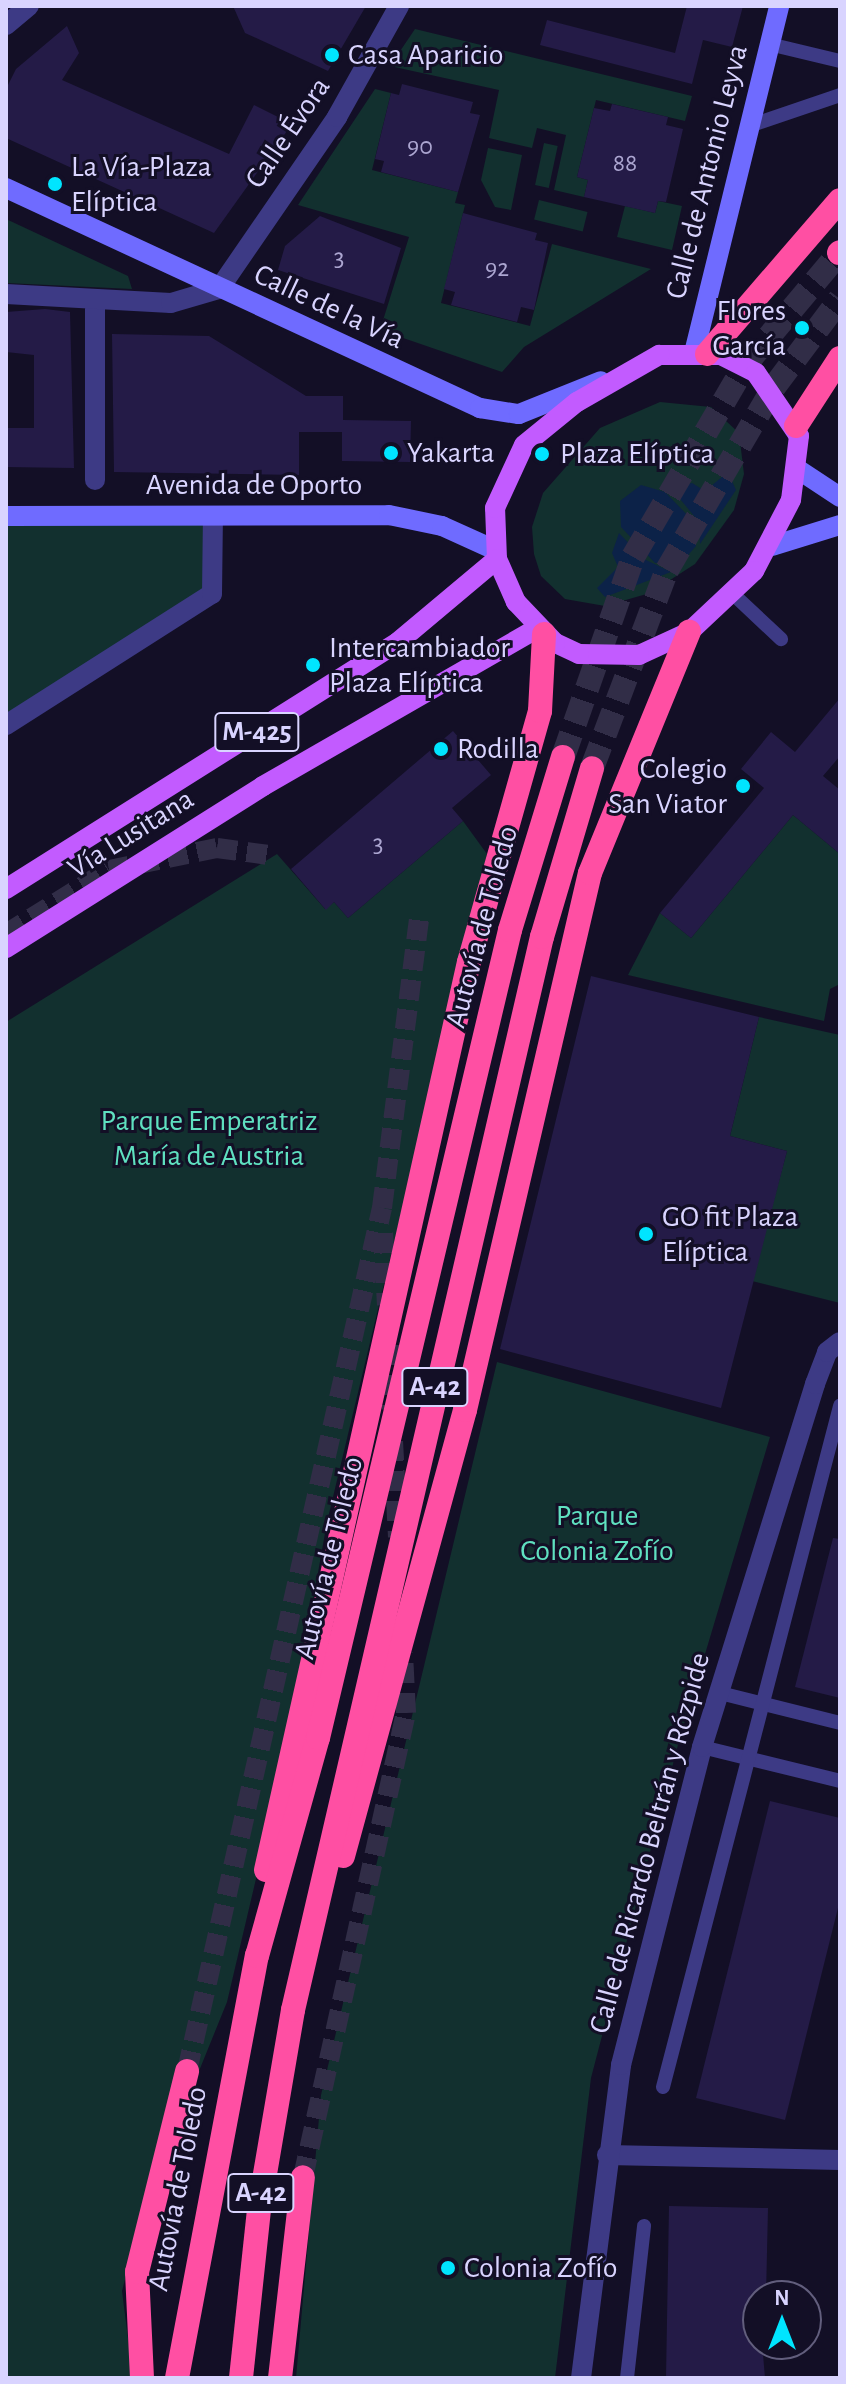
<!DOCTYPE html>
<meta charset="utf-8">
<style>
body{margin:0}
#map{position:relative;width:846px;height:2384px;overflow:hidden;background:#130f26;font-family:"Alegreya Sans",sans-serif}
div>[style]{position:absolute}
.green>*{inset:0;background:#12302f;transform-origin:0 0}
.water>*{inset:0;background:#0c2248}
.building>*{inset:0;background:#241b47}
.minor-tunnel>*{height:20px;margin-top:-10px;transform-origin:0;background:repeating-linear-gradient(90deg,#312d47 0 20px,transparent 0 30px)}
.motorway-tunnel>*{height:24px;margin-top:-12px;transform-origin:0;background:repeating-linear-gradient(90deg,#312d47 0 24px,transparent 0 36px)}
.service>*{height:14px;margin:-7px;padding:0 7px;transform-origin:7px;border-radius:7px;background:#3d3a85}
.pedestrian>*{height:20px;margin:-10px;padding:0 10px;transform-origin:10px;border-radius:10px;background:#3d3a85}
.minor>*{height:20px;margin:-10px;padding:0 10px;transform-origin:10px;border-radius:10px;background:#3d3a85}
.secondary>*{height:20px;margin:-10px;padding:0 10px;transform-origin:10px;border-radius:10px;background:#6f6bff}
.primary>*{height:20px;margin:-10px;padding:0 10px;transform-origin:10px;border-radius:10px;background:#c25bff}
.motorway>*{height:24px;margin:-12px;padding:0 12px;transform-origin:12px;border-radius:12px;background:#ff4fa3}
.dots>*{width:22px;height:22px;translate:-50% -50%;box-sizing:border-box;border:4px solid #130f26;border-radius:50%}
span{translate:-50% -50%;white-space:nowrap;text-align:center;line-height:1.15;-webkit-text-stroke:6px #130f26;paint-order:stroke}
.number-label{font-size:26px;color:#aca6d1}
.number-label span{-webkit-text-stroke-width:0}
.shield-label span{padding:2px 6px;background:#130f26;border:2px solid;border-radius:6px;-webkit-text-stroke-width:0}
.shield-label{font-size:28px;color:#d9d4ff;font-weight:700}
.poi-label{font-size:30px;color:#d9d4ff}
.left{translate:0 -50%;text-align:left}
.right{translate:-100% -50%;text-align:right}
.street-label{font-size:30px;color:#d9d4ff}
.park-label{font-size:30px;color:#5fe0c0}
.frame{position:absolute;inset:0;border:8px solid #d9d4ff;pointer-events:none}
.north{position:absolute;left:742px;top:2280px;width:80px;height:80px;box-sizing:border-box;background:#130f26;border:2px solid #625e7d;border-radius:50%;rotate:0deg;font-size:22px;font-weight:700;line-height:32px;text-align:center;color:#d9d4ff}
.north::after{content:'';display:block;margin:auto;width:28px;height:36px;background:#00e5ff;clip-path:polygon(50% 0,100% 100%,50% 72%,0 100%)}
</style>
<div id="map">
<div class="green">
<i style="clip-path:polygon(415px 29px,692px 96px,685px 121px,596px 100px,577px 177px,588px 180px,584px 197px,554px 190px,566px 135px,537px 128px,532px 148px,489px 138px,499px 90px,390px 66px)"></i>
<i style="clip-path:polygon(375px 89px,391px 93px,372px 170px,458px 192px,455px 203px,465px 205px,441px 303px,530px 326px,552px 244px,651px 269px,524px 347px,502px 372px,380px 330px,409px 237px,298px 205px)"></i>
<i style="left:544px;top:143px;width:14px;height:43px;rotate:12deg"></i>
<i style="clip-path:polygon(488px 148px,522px 155px,511px 210px,495px 207px,481px 180px)"></i>
<i style="left:539px;top:200px;width:50px;height:20px;rotate:14deg"></i>
<i style="clip-path:polygon(658px 201px,682px 206px,672px 250px,617px 237px,625px 206px,655px 213px)"></i>
<i style="clip-path:polygon(6px 219px,128px 276px,132px 289px,6px 283px)"></i>
<i style="clip-path:polygon(660px 402px,711px 407px,739px 433px,744px 474px,734px 510px,695px 564px,650px 593px,605px 606px,565px 599px,541px 576px,534px 554px,532px 527px,543px 493px,600px 428px)"></i>
<i style="clip-path:polygon(6px 516px,213px 516px,212px 594px,6px 725px)"></i>
<i style="clip-path:polygon(793px 815px,840px 854px,840px 984px,830px 989px,824px 1021px,628px 975px,660px 913px,691px 938px)"></i>
<i style="clip-path:polygon(463px 821px,487px 854px,327px 1522px,287px 1747px,227px 2002px,197px 2076px,180px 2070px,122px 2291px,133px 2378px,6px 2378px,6px 1022px,277px 854px,325px 909px,334px 902px,348px 918px)"></i>
<i style="clip-path:polygon(759px 1017px,840px 1035px,840px 1303px,752px 1281px,787px 1151px,730px 1136px)"></i>
<i style="clip-path:polygon(497px 1362px,770px 1437px,679px 1741px,591px 2078px,555px 2378px,296px 2378px,321px 2095px)"></i>
</div>
<div class="water">
<i style="clip-path:polygon(728px 472px,736px 490px,700px 544px,699px 522px,671px 488px,692px 483px,705px 491px)"></i>
<i style="clip-path:polygon(641px 485px,665px 492px,695px 523px,696px 546px,683px 561px,655px 563px,621px 527px,620px 501px)"></i>
<i style="clip-path:polygon(619px 533px,644px 559px,671px 572px,605px 597px,597px 588px,618px 567px,612px 553px)"></i>
</div>
<div class="building">
<i style="clip-path:polygon(233px 6px,366px 6px,328px 71px,245px 33px)"></i>
<i style="clip-path:polygon(687px 6px,743px 6px,732px 47px,703px 40px,692px 84px,540px 45px,547px 20px,675px 53px)"></i>
<i style="clip-path:polygon(67px 26px,79px 53px,62px 80px,229px 154px,254px 105px,292px 124px,214px 233px,6px 138px,6px 89px,16px 69px)"></i>
<i style="clip-path:polygon(402px 84px,473px 102px,470px 113px,480px 115px,458px 192px,381px 172px,384px 161px,375px 159px,391px 93px,399px 95px)"></i>
<i style="clip-path:polygon(612px 104px,668px 117px,666px 125px,683px 129px,666px 202px,658px 201px,655px 213px,584px 197px,588px 180px,577px 177px,594px 108px,610px 111px)"></i>
<i style="clip-path:polygon(463px 213px,537px 233px,535px 240px,548px 243px,534px 310px,521px 307px,517px 322px,451px 305px,455px 292px,444px 289px)"></i>
<i style="clip-path:polygon(320px 216px,401px 248px,384px 304px,278px 270px,285px 246px)"></i>
<i style="clip-path:polygon(45px 309px,70px 312px,74px 468px,6px 467px,6px 428px,34px 428px,34px 355px,6px 352px,6px 312px)"></i>
<i style="clip-path:polygon(112px 334px,209px 336px,306px 396px,343px 396px,343px 420px,411px 421px,410px 462px,342px 461px,342px 432px,299px 432px,299px 475px,114px 472px)"></i>
<i style="clip-path:polygon(840px 698px,840px 756px,823px 776px,840px 790px,840px 854px,793px 815px,691px 938px,660px 913px,764px 788px,741px 769px,771px 732px,795px 752px)"></i>
<i style="clip-path:polygon(453px 731px,491px 775px,452px 808px,463px 821px,348px 918px,334px 902px,326px 910px,291px 869px)"></i>
<i style="clip-path:polygon(591px 976px,759px 1017px,730px 1136px,787px 1151px,721px 1408px,500px 1349px)"></i>
<i style="clip-path:polygon(833px 1538px,840px 1539px,840px 1698px,795px 1687px)"></i>
<i style="clip-path:polygon(770px 1801px,840px 1818px,840px 1900px,785px 2120px,696px 2098px)"></i>
<i style="clip-path:polygon(669px 2206px,768px 2208px,766px 2296px,758px 2296px,765px 2378px,666px 2378px)"></i>
</div>
<div class="minor-tunnel">
<i style="left:6px;top:934px;width:121px;rotate:-31.9deg"></i>
<i style="left:109px;top:870px;width:110px;rotate:-11.5deg"></i>
<i style="left:217px;top:848px;width:52px;rotate:7.7deg"></i>
<i style="left:383px;top:1233px;width:72px;rotate:86.8deg"></i>
<i style="left:389px;top:1345px;width:64px;rotate:87.3deg"></i>
<i style="left:393px;top:1441px;width:96px;rotate:87deg"></i>
<i style="left:187px;top:2071px;width:885px;rotate:-77.27deg"></i>
<i style="left:382px;top:1208px;width:291px;rotate:-82.7deg"></i>
<i style="left:303px;top:2177px;width:475px;rotate:-77.5deg"></i>
<i style="left:406px;top:1713px;width:60px;rotate:-92.9deg"></i>
</div>
<div class="motorway-tunnel">
<i style="left:563px;top:757px;width:212px;rotate:-70.7deg"></i>
<i style="left:633px;top:557px;width:224px;rotate:-59.7deg"></i>
<i style="left:746px;top:364px;width:145px;rotate:-50deg"></i>
<i style="left:592px;top:768px;width:212px;rotate:-69.3deg"></i>
<i style="left:667px;top:570px;width:212px;rotate:-59.7deg"></i>
<i style="left:774px;top:387px;width:110px;rotate:-53.1deg"></i>
</div>
<div class="service">
<i style="left:769px;top:44px;width:73px;rotate:13.5deg"></i>
<i style="left:749px;top:126px;width:96px;rotate:-18.8deg"></i>
<i style="left:733px;top:594px;width:66px;rotate:43.2deg"></i>
<i style="left:720px;top:1693px;width:124px;rotate:14deg"></i>
<i style="left:702px;top:1747px;width:142px;rotate:13.8deg"></i>
<i style="left:663px;top:2087px;width:704px;rotate:-75.43deg"></i>
<i style="left:627px;top:2378px;width:153px;rotate:-83.6deg"></i>
</div>
<div class="pedestrian">
<i style="left:95px;top:309px;width:171px;rotate:90deg"></i>
</div>
<div class="minor">
<i style="left:6px;top:25px;width:30px;rotate:-40deg"></i>
<i style="left:6px;top:294px;width:165px;rotate:3.1deg"></i>
<i style="left:171px;top:303px;width:50px;rotate:-16.3deg"></i>
<i style="left:219px;top:289px;width:209px;rotate:-55.5deg"></i>
<i style="left:337px;top:117px;width:127px;rotate:-60.8deg"></i>
<i style="left:6px;top:725px;width:244px;rotate:-32.5deg"></i>
<i style="left:212px;top:594px;width:78px;rotate:-89.3deg"></i>
<i style="left:607px;top:2155px;width:233px;rotate:1.2deg"></i>
<i style="left:581px;top:2378px;width:316px;rotate:-82.7deg"></i>
<i style="left:621px;top:2065px;width:328px;rotate:-75.7deg"></i>
<i style="left:702px;top:1747px;width:380px;rotate:-72.7deg"></i>
<i style="left:815px;top:1384px;width:34px;rotate:-69deg"></i>
<i style="left:827px;top:1352px;width:16px;rotate:-38deg"></i>
</div>
<div class="secondary">
<i style="left:6px;top:188px;width:523px;rotate:24.9deg"></i>
<i style="left:480px;top:408px;width:39px;rotate:9deg"></i>
<i style="left:519px;top:414px;width:88px;rotate:-21.9deg"></i>
<i style="left:694px;top:353px;width:357px;rotate:-76.2deg"></i>
<i style="left:799px;top:470px;width:49px;rotate:33.4deg"></i>
<i style="left:6px;top:516px;width:383px;rotate:-0.1deg"></i>
<i style="left:389px;top:515px;width:54px;rotate:11.7deg"></i>
<i style="left:442px;top:526px;width:58px;rotate:24.4deg"></i>
<i style="left:772px;top:546px;width:71px;rotate:-17.2deg"></i>
</div>
<div class="primary">
<i style="left:659px;top:355px;width:62px"></i>
<i style="left:721px;top:355px;width:39px;rotate:27deg"></i>
<i style="left:756px;top:373px;width:76px;rotate:55.7deg"></i>
<i style="left:799px;top:436px;width:64px;rotate:97.1deg"></i>
<i style="left:791px;top:500px;width:80px;rotate:117.5deg"></i>
<i style="left:754px;top:571px;width:89px;rotate:136.8deg"></i>
<i style="left:689px;top:632px;width:55px;rotate:155.3deg"></i>
<i style="left:639px;top:655px;width:60px;rotate:-179deg"></i>
<i style="left:579px;top:654px;width:26px;rotate:-155deg"></i>
<i style="left:555px;top:643px;width:57px;rotate:-133.6deg"></i>
<i style="left:516px;top:602px;width:47px;rotate:-113.8deg"></i>
<i style="left:497px;top:559px;width:51px;rotate:-92.2deg"></i>
<i style="left:495px;top:508px;width:69px;rotate:-65.3deg"></i>
<i style="left:524px;top:445px;width:68px;rotate:-39.1deg"></i>
<i style="left:577px;top:402px;width:95px;rotate:-29.8deg"></i>
<i style="left:6px;top:889px;width:463px;rotate:-32.2deg"></i>
<i style="left:398px;top:642px;width:129px;rotate:-40deg"></i>
<i style="left:6px;top:948px;width:304px;rotate:-32.2deg"></i>
<i style="left:263px;top:786px;width:317px;rotate:-29.9deg"></i>
</div>
<div class="motorway">
<i style="left:839px;top:253px;width:1px;rotate:-45deg"></i>
<i style="left:707px;top:354px;width:203px;rotate:-49.2deg"></i>
<i style="left:796px;top:426px;width:81px;rotate:-57.1deg"></i>
<i style="left:343px;top:1856px;width:462px;rotate:-74.7deg"></i>
<i style="left:465px;top:1410px;width:551px;rotate:-76.9deg"></i>
<i style="left:590px;top:873px;width:261px;rotate:-67.7deg"></i>
<i style="left:266px;top:1870px;width:930px;rotate:-77.4deg"></i>
<i style="left:469px;top:962px;width:261px;rotate:-74.2deg"></i>
<i style="left:540px;top:711px;width:77px;rotate:-87deg"></i>
<i style="left:142px;top:2378px;width:106px;rotate:-92.7deg"></i>
<i style="left:137px;top:2272px;width:207px;rotate:-76deg"></i>
<i style="left:177px;top:2378px;width:430px;rotate:-79.3deg"></i>
<i style="left:257px;top:1956px;width:226px;rotate:-74.4deg"></i>
<i style="left:318px;top:1738px;width:830px;rotate:-76.63deg"></i>
<i style="left:510px;top:930px;width:181px;rotate:-73deg"></i>
<i style="left:241px;top:2378px;width:170px;rotate:-83.9deg"></i>
<i style="left:259px;top:2209px;width:202px;rotate:-80.3deg"></i>
<i style="left:293px;top:2010px;width:1102px;rotate:-76.94deg"></i>
<i style="left:542px;top:937px;width:176px;rotate:-73.5deg"></i>
<i style="left:280px;top:2378px;width:202px;rotate:-83.5deg"></i>
</div>
<div class="dots">
<i style="left:332px;top:55px;background:#00e5ff"></i>
<i style="left:55px;top:184px;background:#00e5ff"></i>
<i style="left:802px;top:328px;background:#00e5ff"></i>
<i style="left:391px;top:453px;background:#00e5ff"></i>
<i style="left:542px;top:454px;background:#00e5ff"></i>
<i style="left:313px;top:665px;background:#00e5ff"></i>
<i style="left:441px;top:749px;background:#00e5ff"></i>
<i style="left:743px;top:786px;background:#00e5ff"></i>
<i style="left:646px;top:1234px;background:#00e5ff"></i>
<i style="left:448px;top:2268px;background:#00e5ff"></i>
</div>
<div class="number-label">
<span style="left:420px;top:147px">90</span>
<span style="left:625px;top:164px">88</span>
<span style="left:339px;top:259px">3</span>
<span style="left:497px;top:269px">92</span>
<span style="left:378px;top:845px">3</span>
</div>
<div class="shield-label">
<span style="left:257px;top:732px">M-425</span>
<span style="left:435px;top:1387px">A-42</span>
<span style="left:261px;top:2193px">A-42</span>
</div>
<div class="poi-label">
<span class="left" style="left:348px;top:55px">Casa Aparicio</span>
<span class="left" style="left:71px;top:184px">La Vía-Plaza<br>Elíptica</span>
<span class="right" style="left:786px;top:328px">Flores<br>García</span>
<span class="left" style="left:407px;top:453px">Yakarta</span>
<span class="left" style="left:560px;top:454px">Plaza Elíptica</span>
<span class="left" style="left:329px;top:665px">Intercambiador<br>Plaza Elíptica</span>
<span class="left" style="left:457px;top:749px">Rodilla</span>
<span class="right" style="left:727px;top:786px">Colegio<br>San Viator</span>
<span class="left" style="left:662px;top:1234px">GO fit Plaza<br>Elíptica</span>
<span class="left" style="left:464px;top:2268px">Colonia Zofío</span>
</div>
<div class="street-label">
<span style="left:288px;top:133px;rotate:-56deg">Calle Évora</span>
<span style="left:707px;top:172px;rotate:-76deg">Calle de Antonio Leyva</span>
<span style="left:329px;top:307px;rotate:25deg">Calle de la Vía</span>
<span style="left:254px;top:485px">Avenida de Oporto</span>
<span style="left:131px;top:834px;rotate:-32deg">Vía Lusitana</span>
<span style="left:482px;top:927px;rotate:-75deg">Autovía de Toledo</span>
<span style="left:329px;top:1558px;rotate:-76deg">Autovía de Toledo</span>
<span style="left:650px;top:1843px;rotate:-75deg">Calle de Ricardo Beltrán y Rózpide</span>
<span style="left:178px;top:2189px;rotate:-79deg">Autovía de Toledo</span>
</div>
<div class="park-label">
<span style="left:209px;top:1138px">Parque Emperatriz<br>María de Austria</span>
<span style="left:597px;top:1533px">Parque<br>Colonia Zofío</span>
</div>
<div class="frame"></div>
<div class="north">N</div>
</div>
